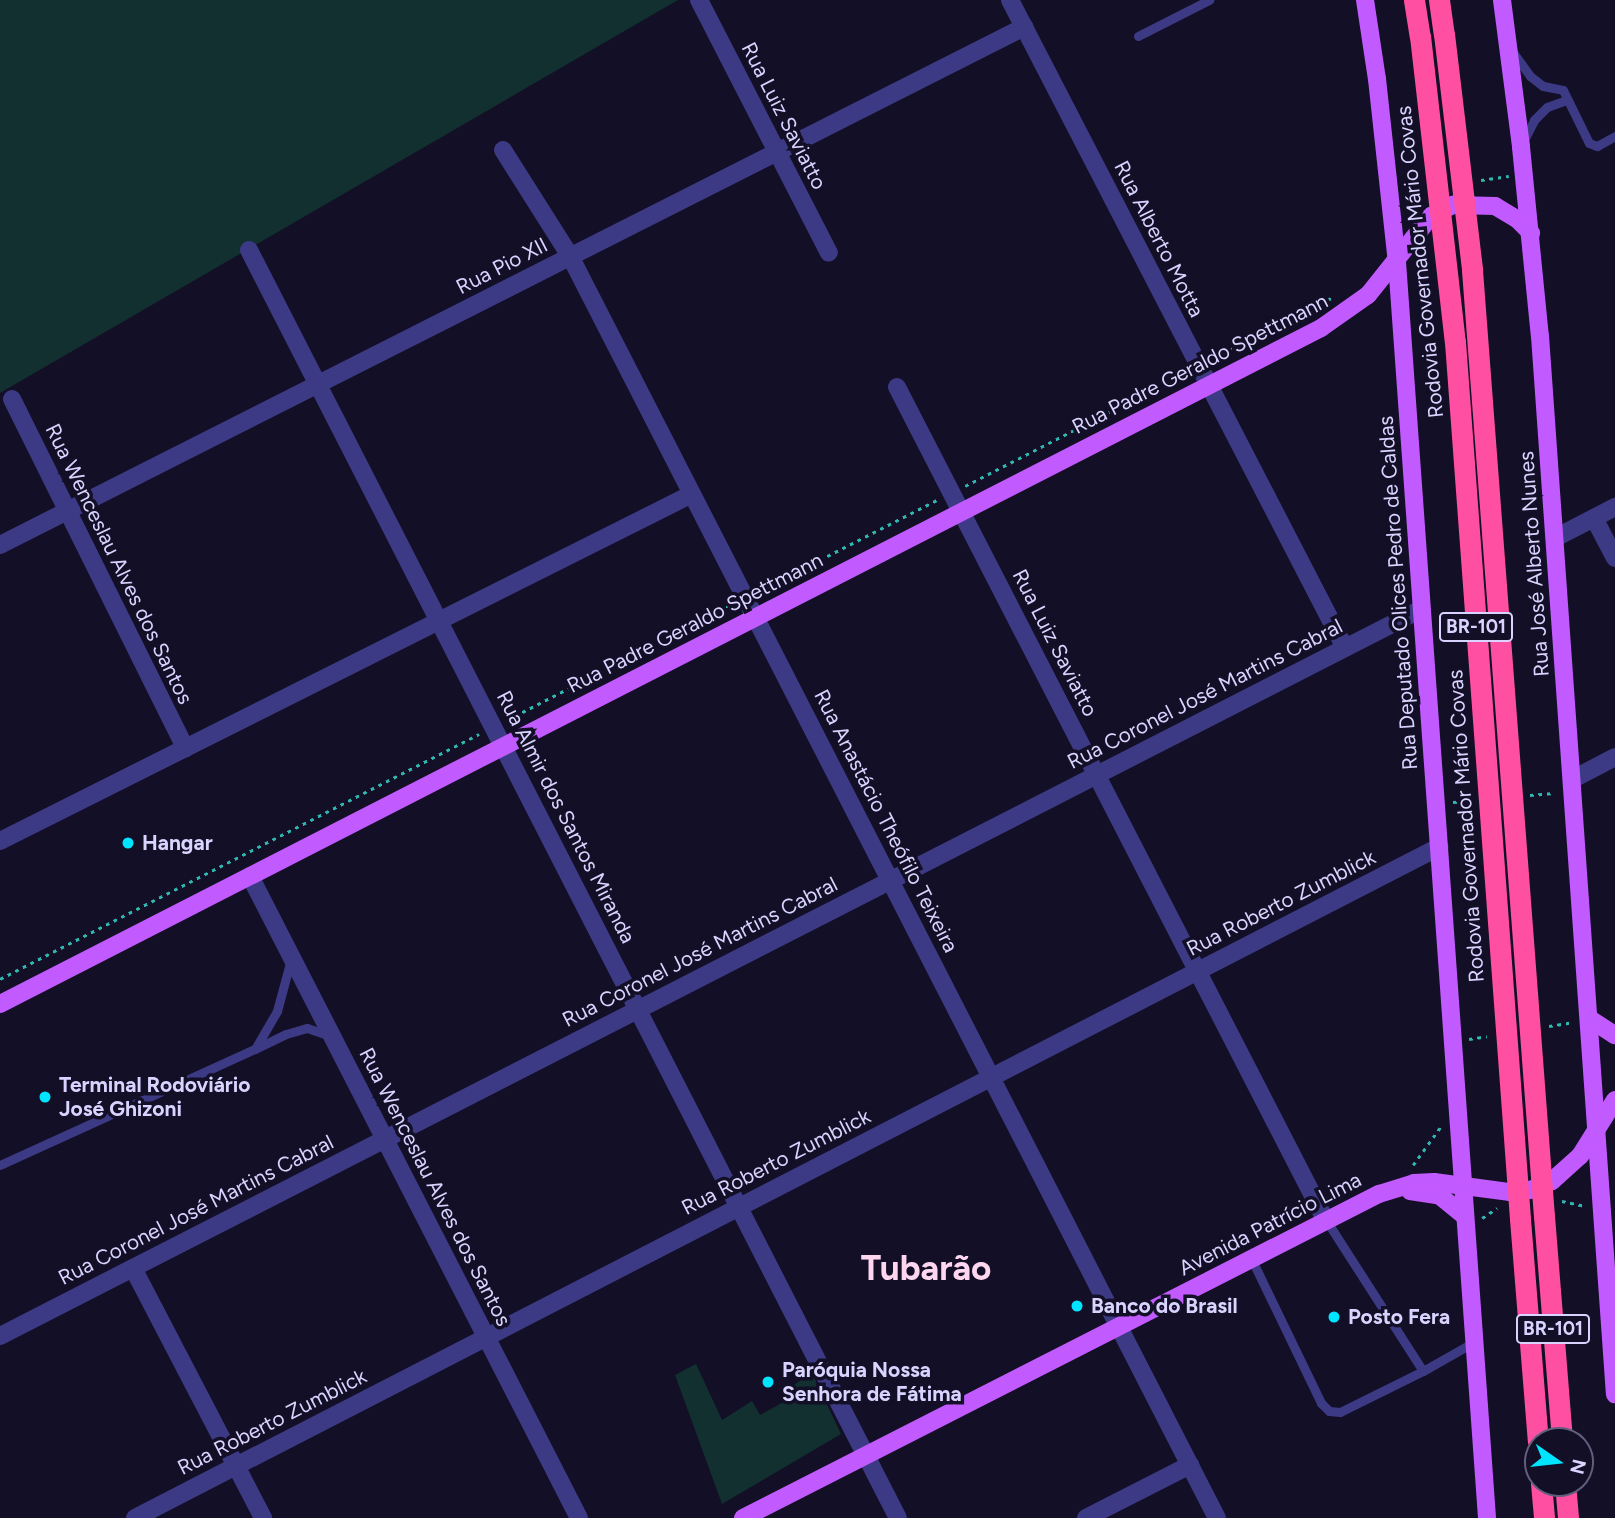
<!DOCTYPE html>
<meta charset="utf-8">
<style>
body{margin:0}
#map{position:relative;width:1615px;height:1518px;overflow:hidden;background:#130f26;font-family:Figtree,sans-serif}
div>[style]{position:absolute}
.green>*{inset:0;background:#12302f}
.path>*{height:2.5px;margin-top:-1.25px;transform-origin:0;background:repeating-linear-gradient(90deg,#2fb8b0 0 3.5px,transparent 0 8.5px)}
.service>*{height:9px;margin:-4.5px;padding:0 4.5px;transform-origin:4.5px;border-radius:4.5px;background:#3d3a85}
.minor>*{height:18px;margin:-9px;padding:0 9px;transform-origin:9px;border-radius:9px;background:#3d3a85}
.tertiary>*{height:18px;margin:-9px;padding:0 9px;transform-origin:9px;border-radius:9px;background:#3d3a85}
.primary>*{height:18px;margin:-9px;padding:0 9px;transform-origin:9px;border-radius:9px;background:#c25bff}
.motorway>*{height:21px;margin:-10.5px;padding:0 10.5px;transform-origin:10.5px;border-radius:10.5px;background:#ff4fa3}
.motorway-bridge>*{height:21px;margin:-10.5px;padding:0 10.5px;transform-origin:10.5px;border-radius:10.5px;background:#ff4fa3}
.dots>*{width:19px;height:19px;translate:-50% -50%;box-sizing:border-box;border:4px solid #130f26;border-radius:50%}
span{translate:-50% -50%;white-space:nowrap;text-align:center;line-height:1.15;-webkit-text-stroke:7px #130f26;paint-order:stroke}
.shield-label span{padding:2px 5px;background:#130f26;border:2px solid;border-radius:5px;-webkit-text-stroke-width:0}
.shield-label{font-size:19px;color:#d9d4ff;font-weight:700}
.street-label{font-size:21px;color:#d9d4ff}
.poi-label{font-size:21px;color:#d9d4ff;font-weight:700}
.left{translate:0 -50%;text-align:left}
.town-label{font-size:35px;color:#ffd6f0;font-weight:700}
.north{position:absolute;left:1524px;top:1427px;width:70px;height:70px;box-sizing:border-box;background:#130f26;border:2px solid #625e7d;border-radius:50%;rotate:104deg;font-size:19px;font-weight:700;line-height:28px;text-align:center;color:#d9d4ff}
.north::after{content:'';display:block;margin:auto;width:24px;height:32px;background:#00e5ff;clip-path:polygon(50% 0,100% 100%,50% 72%,0 100%)}
</style>
<div id="map">
<div class="green">
<i style="clip-path:polygon(0 0,678px 0,0 393px)"></i>
<i style="clip-path:polygon(696px 1364px,722px 1420px,752px 1401px,760px 1415px,794px 1396px,789px 1388px,812px 1373px,841px 1434px,722px 1504px,675px 1375px)"></i>
</div>
<div class="path">
<i style="left:1481px;top:180px;width:28px;rotate:-8deg"></i>
<i style="left:1214px;top:358px;width:134px;rotate:-27.1deg"></i>
<i style="left:965px;top:486px;width:245px;rotate:-27.2deg"></i>
<i style="left:759px;top:591px;width:200px;rotate:-27.1deg"></i>
<i style="left:507px;top:720px;width:252px;rotate:-27.2deg"></i>
<i style="left:1530px;top:795px;width:24px;rotate:-5deg"></i>
<i style="left:1453px;top:802px;width:18px;rotate:-3deg"></i>
<i style="left:0;top:979px;width:538px;rotate:-27.09deg"></i>
<i style="left:1549px;top:1026px;width:24px;rotate:-9deg"></i>
<i style="left:1469px;top:1039px;width:18px;rotate:-9deg"></i>
<i style="left:1413px;top:1165px;width:49px;rotate:-54.1deg"></i>
<i style="left:1562px;top:1201px;width:25px;rotate:12deg"></i>
<i style="left:1482px;top:1218px;width:18px;rotate:-34deg"></i>
</div>
<div class="service">
<i style="left:1138px;top:36px;width:80px;rotate:-26.9deg"></i>
<i style="left:1512px;top:51px;width:31px;rotate:54deg"></i>
<i style="left:1530px;top:76px;width:16px;rotate:38deg"></i>
<i style="left:1543px;top:86px;width:20px;rotate:11deg"></i>
<i style="left:1563px;top:90px;width:59px;rotate:63.9deg"></i>
<i style="left:1589px;top:143px;width:9px;rotate:21deg"></i>
<i style="left:1597px;top:146px;width:21px;rotate:-29deg"></i>
<i style="left:1523px;top:142px;width:25px;rotate:-63deg"></i>
<i style="left:1534px;top:120px;width:18px;rotate:-45deg"></i>
<i style="left:1547px;top:107px;width:20px;rotate:-20deg"></i>
<i style="left:255px;top:1049px;width:34px;rotate:-26deg"></i>
<i style="left:286px;top:1034px;width:22px;rotate:-16deg"></i>
<i style="left:307px;top:1028px;width:24px;rotate:19deg"></i>
<i style="left:0;top:1165px;width:280px;rotate:-24.5deg"></i>
<i style="left:255px;top:1049px;width:44px;rotate:-59.9deg"></i>
<i style="left:277px;top:1011px;width:54px;rotate:-74.9deg"></i>
<i style="left:1326px;top:1220px;width:179px;rotate:57.3deg"></i>
<i style="left:1423px;top:1371px;width:59px;rotate:-29.6deg"></i>
<i style="left:1251px;top:1258px;width:161px;rotate:64.2deg"></i>
<i style="left:1321px;top:1403px;width:11px;rotate:45deg"></i>
<i style="left:1329px;top:1411px;width:11px;rotate:5deg"></i>
<i style="left:1340px;top:1412px;width:93px;rotate:-26.3deg"></i>
</div>
<div class="minor">
<i style="left:699px;top:0;width:284px;rotate:62.8deg"></i>
<i style="left:1010px;top:0;width:729px;rotate:62.66deg"></i>
<i style="left:503px;top:150px;width:125px;rotate:57.7deg"></i>
<i style="left:570px;top:256px;width:1418px;rotate:62.86deg"></i>
<i style="left:249px;top:250px;width:1424px;rotate:62.9deg"></i>
<i style="left:897px;top:387px;width:936px;rotate:62.78deg"></i>
<i style="left:12px;top:399px;width:390px;rotate:63.6deg"></i>
<i style="left:1594px;top:518px;width:45px;rotate:62.3deg"></i>
<i style="left:1555px;top:538px;width:68px;rotate:-27.3deg"></i>
<i style="left:0;top:545px;width:1148px;rotate:-26.83deg"></i>
<i style="left:0;top:841px;width:774px;rotate:-26.63deg"></i>
<i style="left:250px;top:876px;width:721px;rotate:62.87deg"></i>
<i style="left:133px;top:1268px;width:282px;rotate:62.5deg"></i>
<i style="left:0;top:1336px;width:1596px;rotate:-27.09deg"></i>
<i style="left:135px;top:1518px;width:1467px;rotate:-27.23deg"></i>
<i style="left:1086px;top:1518px;width:117px;rotate:-27deg"></i>
</div>
<div class="tertiary">
<i style="left:1573px;top:779px;width:47px;rotate:-27.6deg"></i>
</div>
<div class="primary">
<i style="left:1365px;top:0;width:80px;rotate:81.4deg"></i>
<i style="left:1377px;top:79px;width:184px;rotate:83.8deg"></i>
<i style="left:1397px;top:262px;width:1259px;rotate:85.9deg"></i>
<i style="left:1502px;top:0;width:148px;rotate:82.6deg"></i>
<i style="left:1521px;top:147px;width:190px;rotate:84.3deg"></i>
<i style="left:1540px;top:336px;width:1061px;rotate:85.95deg"></i>
<i style="left:0;top:1004px;width:1484px;rotate:-27.1deg"></i>
<i style="left:1321px;top:328px;width:57px;rotate:-35.1deg"></i>
<i style="left:1368px;top:295px;width:101px;rotate:-51.4deg"></i>
<i style="left:1431px;top:216px;width:25px;rotate:-27deg"></i>
<i style="left:1453px;top:205px;width:42px;rotate:1.4deg"></i>
<i style="left:1495px;top:206px;width:26px;rotate:31deg"></i>
<i style="left:1517px;top:219px;width:20px;rotate:45deg"></i>
<i style="left:1590px;top:1019px;width:30px;rotate:33deg"></i>
<i style="left:1410px;top:1191px;width:30px;rotate:9deg"></i>
<i style="left:1440px;top:1196px;width:32px;rotate:39deg"></i>
<i style="left:743px;top:1518px;width:714px;rotate:-27deg"></i>
<i style="left:1379px;top:1194px;width:37px;rotate:-17deg"></i>
<i style="left:1414px;top:1183px;width:20px;rotate:-3deg"></i>
<i style="left:1434px;top:1182px;width:77px;rotate:7.5deg"></i>
<i style="left:1510px;top:1192px;width:20px;rotate:-6deg"></i>
<i style="left:1530px;top:1190px;width:24px;rotate:-22deg"></i>
<i style="left:1552px;top:1181px;width:38px;rotate:-42deg"></i>
<i style="left:1580px;top:1156px;width:66px;rotate:-58deg"></i>
</div>
<div class="motorway">
<i style="left:1414px;top:0;width:36px;rotate:81deg"></i>
<i style="left:1439px;top:0;width:34px;rotate:82deg"></i>
<i style="left:1544px;top:1216px;width:226px;rotate:85.4deg"></i>
<i style="left:1520px;top:1219px;width:223px;rotate:85.4deg"></i>
<i style="left:1541px;top:1483px;width:35px;rotate:85deg"></i>
<i style="left:1565px;top:1483px;width:35px;rotate:85deg"></i>
</div>
<div class="motorway-bridge">
<i style="left:1444px;top:34px;width:238px;rotate:83.2deg"></i>
<i style="left:1472px;top:270px;width:949px;rotate:85.65deg"></i>
<i style="left:1420px;top:36px;width:308px;rotate:83.5deg"></i>
<i style="left:1455px;top:342px;width:879px;rotate:85.76deg"></i>
</div>
<div class="dots">
<i style="left:128px;top:843px;background:#00e5ff"></i>
<i style="left:45px;top:1097px;background:#00e5ff"></i>
<i style="left:1077px;top:1306px;background:#00e5ff"></i>
<i style="left:1334px;top:1317px;background:#00e5ff"></i>
<i style="left:768px;top:1382px;background:#00e5ff"></i>
</div>
<div class="shield-label">
<span style="left:1476px;top:627px">BR-101</span>
<span style="left:1553px;top:1329px">BR-101</span>
</div>
<div class="street-label">
<span style="left:784px;top:116px;rotate:63deg">Rua Luiz Saviatto</span>
<span style="left:1159px;top:239px;rotate:63deg">Rua Alberto Motta</span>
<span style="left:1420px;top:262px;rotate:-96deg">Rodovia Governador Mário Covas</span>
<span style="left:502px;top:266px;rotate:-27deg">Rua Pio XII</span>
<span style="left:1200px;top:364px;rotate:-27deg">Rua Padre Geraldo Spettmann</span>
<span style="left:119px;top:564px;rotate:64deg">Rua Wenceslau Alves dos Santos</span>
<span style="left:1534px;top:564px;rotate:-94deg">Rua José Alberto Nunes</span>
<span style="left:1398px;top:593px;rotate:-94deg">Rua Deputado Olices Pedro de Caldas</span>
<span style="left:695px;top:623px;rotate:-27deg">Rua Padre Geraldo Spettmann</span>
<span style="left:1055px;top:643px;rotate:63deg">Rua Luiz Saviatto</span>
<span style="left:1205px;top:694px;rotate:-27deg">Rua Coronel José Martins Cabral</span>
<span style="left:566px;top:817px;rotate:63deg">Rua Almir dos Santos Miranda</span>
<span style="left:886px;top:821px;rotate:63deg">Rua Anastácio Theófilo Teixeira</span>
<span style="left:1466px;top:826px;rotate:-94deg">Rodovia Governador Mário Covas</span>
<span style="left:1281px;top:903px;rotate:-27deg">Rua Roberto Zumblick</span>
<span style="left:700px;top:952px;rotate:-27deg">Rua Coronel José Martins Cabral</span>
<span style="left:776px;top:1162px;rotate:-27deg">Rua Roberto Zumblick</span>
<span style="left:435px;top:1187px;rotate:63deg">Rua Wenceslau Alves dos Santos</span>
<span style="left:196px;top:1210px;rotate:-27deg">Rua Coronel José Martins Cabral</span>
<span style="left:1270px;top:1224px;rotate:-27deg">Avenida Patrício Lima</span>
<span style="left:272px;top:1422px;rotate:-27deg">Rua Roberto Zumblick</span>
</div>
<div class="poi-label">
<span class="left" style="left:142px;top:843px">Hangar</span>
<span class="left" style="left:59px;top:1097px">Terminal Rodoviário<br>José Ghizoni</span>
<span class="left" style="left:1091px;top:1306px">Banco do Brasil</span>
<span class="left" style="left:1348px;top:1317px">Posto Fera</span>
<span class="left" style="left:782px;top:1382px">Paróquia Nossa<br>Senhora de Fátima</span>
</div>
<div class="town-label">
<span style="left:926px;top:1268px">Tubarão</span>
</div>
<div class="north">N</div>
</div>
